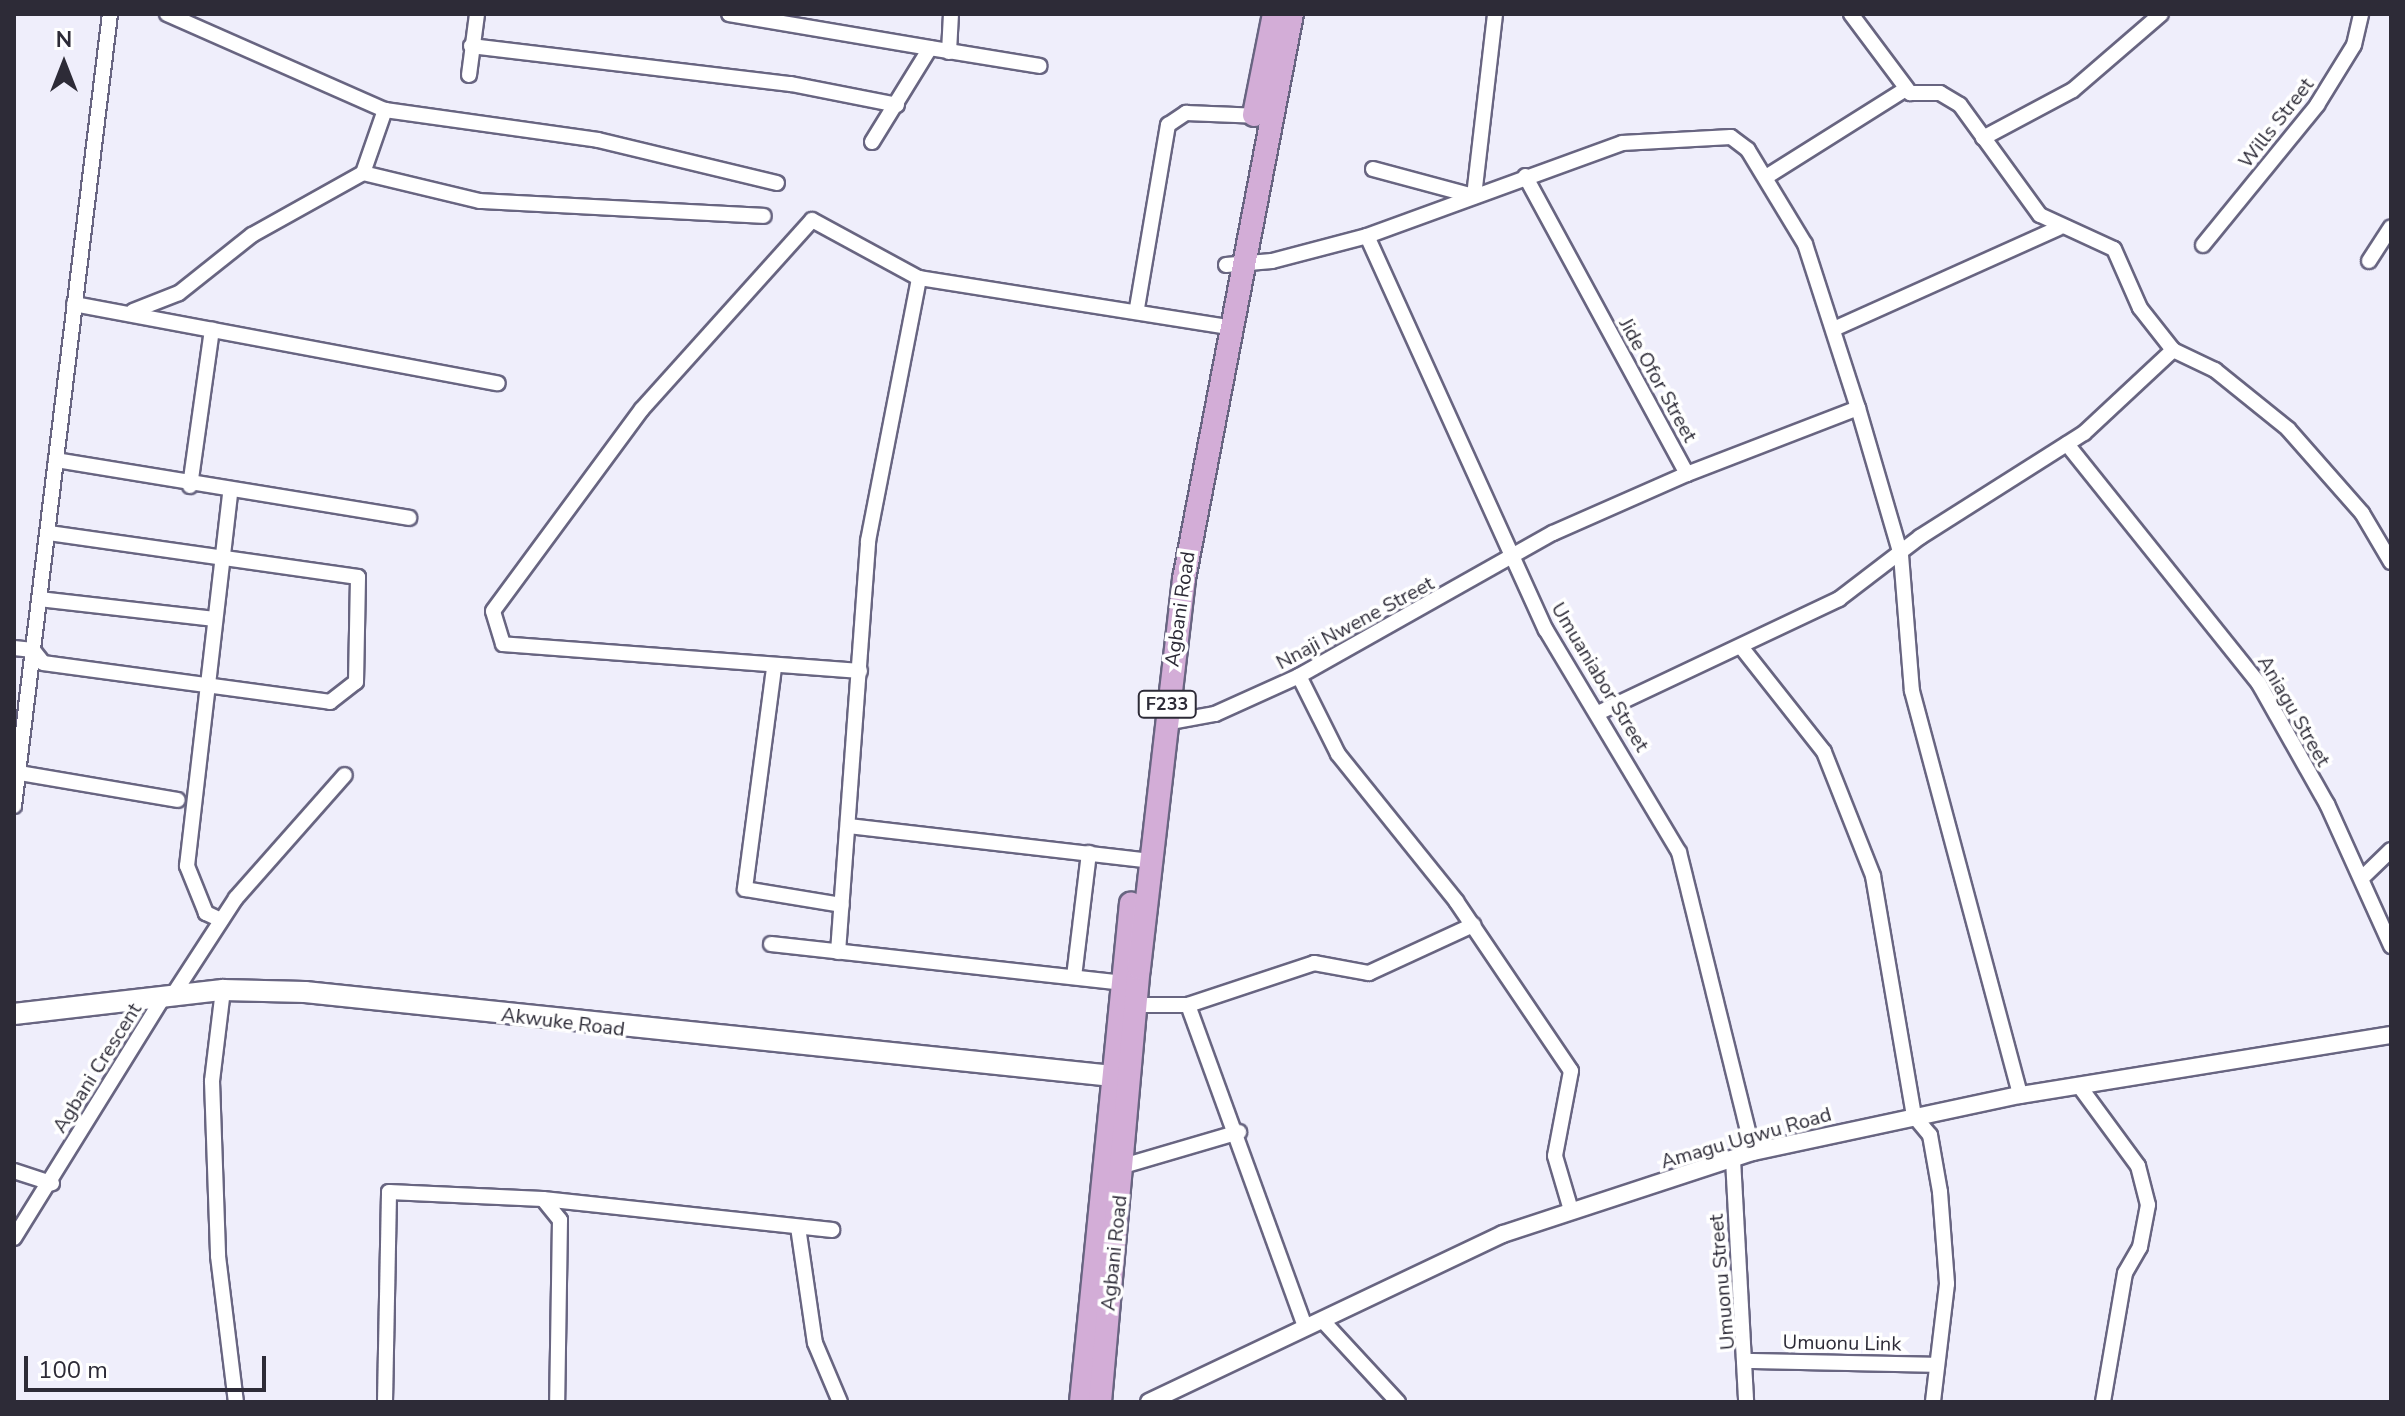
<!DOCTYPE html>
<style>
body{margin:0}
#map{position:relative;width:2405px;height:1416px;overflow:hidden;background:#efeefb;font-family:"Nunito Sans",sans-serif}
div>[style]{position:absolute}
.roads{filter:drop-shadow(2px 0 #686581) drop-shadow(-2px 0 #686581) drop-shadow(0 2px #686581) drop-shadow(0 -2px #686581)}
.minor>*{height:14px;margin:-7px;padding:0 7px;transform-origin:7px;border-radius:7px;background:#fff}
.tertiary>*{height:16px;margin:-8px;padding:0 8px;transform-origin:8px;border-radius:8px;background:#fff}
.secondary>*{height:20px;margin:-10px;padding:0 10px;transform-origin:10px;border-radius:10px;background:#fff}
.primary>*{height:22px;margin:-11px;padding:0 11px;transform-origin:11px;border-radius:11px;background:#d3add7}
span{translate:-50% -50%;white-space:nowrap;text-align:center;line-height:1.15;-webkit-text-stroke:7px #fff;paint-order:stroke}
.shield-label span{padding:2px 6px;background:#fff;border:2px solid;border-radius:6px;-webkit-text-stroke-width:0}
.shield-label{font-size:18px;color:#2d2b37;font-weight:700}
.street-label{font-size:20px;color:#2d2b37}
.frame{position:absolute;inset:0;border:16px solid #2d2b37;pointer-events:none}
.north{position:absolute;left:24px;top:24px;width:80px;height:80px;-webkit-text-stroke:6px #fff;paint-order:stroke;rotate:0deg;font-size:22px;font-weight:700;line-height:32px;text-align:center;color:#2d2b37}
.north::after{content:'';display:block;margin:auto;width:28px;height:36px;background:#2d2b37;clip-path:polygon(50% 0,100% 100%,50% 72%,0 100%)}
.scale{position:absolute;left:24px;top:1356px;width:242px;height:36px;box-sizing:border-box;border:4px solid #2d2b37;border-top:0;padding-left:10px;font-size:24px;line-height:28px;white-space:nowrap;color:#2d2b37;-webkit-text-stroke:6px #fff;paint-order:stroke}
</style>
<div id="map">
<div class="roads">
<div class="minor">
<i style="left:167px;top:14px;width:238px;rotate:23.8deg"></i>
<i style="left:729px;top:14px;width:204px;rotate:9.6deg"></i>
<i style="left:1851px;top:14px;width:99px;rotate:53.2deg"></i>
<i style="left:1910px;top:93px;width:30px"></i>
<i style="left:1940px;top:93px;width:23px;rotate:31deg"></i>
<i style="left:1960px;top:105px;width:136px;rotate:54deg"></i>
<i style="left:2040px;top:215px;width:81px;rotate:24.7deg"></i>
<i style="left:2114px;top:249px;width:64px;rotate:66.2deg"></i>
<i style="left:2140px;top:308px;width:53px;rotate:51.8deg"></i>
<i style="left:2173px;top:350px;width:47px;rotate:25.5deg"></i>
<i style="left:2215px;top:370px;width:94px;rotate:38.9deg"></i>
<i style="left:2288px;top:429px;width:112px;rotate:48.6deg"></i>
<i style="left:2362px;top:513px;width:57px;rotate:59.4deg"></i>
<i style="left:471px;top:46px;width:322px;rotate:6.8deg"></i>
<i style="left:791px;top:84px;width:108px;rotate:11.2deg"></i>
<i style="left:949px;top:52px;width:38px;rotate:-87deg"></i>
<i style="left:469px;top:75px;width:62px;rotate:-82.5deg"></i>
<i style="left:1983px;top:138px;width:102px;rotate:-28.1deg"></i>
<i style="left:2073px;top:90px;width:116px;rotate:-40.8deg"></i>
<i style="left:872px;top:142px;width:110px;rotate:-58.3deg"></i>
<i style="left:930px;top:48px;width:111px;rotate:9.3deg"></i>
<i style="left:1373px;top:169px;width:105px;rotate:15deg"></i>
<i style="left:1474px;top:196px;width:183px;rotate:-83.4deg"></i>
<i style="left:363px;top:173px;width:67px;rotate:-70.8deg"></i>
<i style="left:385px;top:110px;width:215px;rotate:8deg"></i>
<i style="left:598px;top:140px;width:184px;rotate:13.5deg"></i>
<i style="left:1766px;top:177px;width:165px;rotate:-32.2deg"></i>
<i style="left:1367px;top:236px;width:433px;rotate:65.6deg"></i>
<i style="left:1546px;top:630px;width:259px;rotate:59.1deg"></i>
<i style="left:1679px;top:852px;width:309px;rotate:76.1deg"></i>
<i style="left:2203px;top:245px;width:181px;rotate:-50.8deg"></i>
<i style="left:2317px;top:105px;width:70px;rotate:-58.3deg"></i>
<i style="left:2354px;top:45px;width:32px;rotate:-77deg"></i>
<i style="left:2369px;top:261px;width:40px;rotate:-57.1deg"></i>
<i style="left:1226px;top:265px;width:46px;rotate:-5deg"></i>
<i style="left:1272px;top:261px;width:98px;rotate:-14.7deg"></i>
<i style="left:1367px;top:236px;width:271px;rotate:-20deg"></i>
<i style="left:1622px;top:143px;width:109px;rotate:-3.2deg"></i>
<i style="left:1731px;top:137px;width:21px;rotate:37deg"></i>
<i style="left:1748px;top:150px;width:110px;rotate:58.8deg"></i>
<i style="left:1805px;top:244px;width:172px;rotate:72.1deg"></i>
<i style="left:1858px;top:408px;width:183px;rotate:158.9deg"></i>
<i style="left:74px;top:304px;width:431px;rotate:10.6deg"></i>
<i style="left:1137px;top:308px;width:186px;rotate:-80.4deg"></i>
<i style="left:1168px;top:125px;width:22px;rotate:-34deg"></i>
<i style="left:1186px;top:113px;width:75px;rotate:2.3deg"></i>
<i style="left:133px;top:311px;width:49px;rotate:-21.4deg"></i>
<i style="left:179px;top:293px;width:93px;rotate:-38.5deg"></i>
<i style="left:252px;top:235px;width:127px;rotate:-29.2deg"></i>
<i style="left:363px;top:173px;width:120px;rotate:13.5deg"></i>
<i style="left:480px;top:201px;width:284px;rotate:3deg"></i>
<i style="left:1836px;top:328px;width:244px;rotate:-24.2deg"></i>
<i style="left:1858px;top:408px;width:153px;rotate:73.7deg"></i>
<i style="left:1901px;top:555px;width:136px;rotate:85.4deg"></i>
<i style="left:1912px;top:691px;width:418px;rotate:75deg"></i>
<i style="left:2067px;top:444px;width:307px;rotate:51.3deg"></i>
<i style="left:2259px;top:684px;width:138px;rotate:60.5deg"></i>
<i style="left:2327px;top:804px;width:156px;rotate:65.7deg"></i>
<i style="left:56px;top:460px;width:358px;rotate:9.3deg"></i>
<i style="left:190px;top:486px;width:158px;rotate:-82deg"></i>
<i style="left:39px;top:599px;width:177px;rotate:6.5deg"></i>
<i style="left:14px;top:648px;width:19px;rotate:6deg"></i>
<i style="left:33px;top:650px;width:16px;rotate:52deg"></i>
<i style="left:43px;top:663px;width:290px;rotate:7.7deg"></i>
<i style="left:330px;top:702px;width:33px;rotate:-38deg"></i>
<i style="left:356px;top:682px;width:105px;rotate:-88.9deg"></i>
<i style="left:358px;top:577px;width:314px;rotate:-171.9deg"></i>
<i style="left:1742px;top:648px;width:132px;rotate:51.7deg"></i>
<i style="left:1824px;top:752px;width:133px;rotate:68.4deg"></i>
<i style="left:1873px;top:876px;width:243px;rotate:80.3deg"></i>
<i style="left:1914px;top:1116px;width:25px;rotate:50deg"></i>
<i style="left:1930px;top:1135px;width:58px;rotate:80deg"></i>
<i style="left:1940px;top:1192px;width:92px;rotate:85.6deg"></i>
<i style="left:1947px;top:1284px;width:119px;rotate:96.8deg"></i>
<i style="left:774px;top:668px;width:223px;rotate:97.5deg"></i>
<i style="left:745px;top:889px;width:98px;rotate:9.4deg"></i>
<i style="left:860px;top:671px;width:358px;rotate:-175.7deg"></i>
<i style="left:503px;top:644px;width:34px;rotate:-107deg"></i>
<i style="left:493px;top:611px;width:251px;rotate:-53.6deg"></i>
<i style="left:642px;top:409px;width:254px;rotate:-48deg"></i>
<i style="left:812px;top:220px;width:122px;rotate:28.5deg"></i>
<i style="left:919px;top:278px;width:313px;rotate:9deg"></i>
<i style="left:1299px;top:676px;width:87px;rotate:63.4deg"></i>
<i style="left:1338px;top:754px;width:189px;rotate:51.2deg"></i>
<i style="left:1456px;top:901px;width:205px;rotate:55.9deg"></i>
<i style="left:1571px;top:1071px;width:86px;rotate:100.7deg"></i>
<i style="left:1555px;top:1156px;width:56px;rotate:73.5deg"></i>
<i style="left:1598px;top:713px;width:267px;rotate:-25.3deg"></i>
<i style="left:1839px;top:599px;width:102px;rotate:-37.4deg"></i>
<i style="left:1920px;top:537px;width:194px;rotate:-32.4deg"></i>
<i style="left:2084px;top:433px;width:122px;rotate:-43deg"></i>
<i style="left:1165px;top:723px;width:51px;rotate:-10.2deg"></i>
<i style="left:1215px;top:714px;width:92px;rotate:-24.3deg"></i>
<i style="left:1299px;top:676px;width:291px;rotate:-29.4deg"></i>
<i style="left:1553px;top:533px;width:146px;rotate:-23.8deg"></i>
<i style="left:1687px;top:474px;width:339px;rotate:-118.5deg"></i>
<i style="left:14px;top:772px;width:166px;rotate:9.7deg"></i>
<i style="left:14px;top:806px;width:798px;rotate:-83.09deg"></i>
<i style="left:849px;top:826px;width:303px;rotate:6.6deg"></i>
<i style="left:2363px;top:877px;width:39px;rotate:-44deg"></i>
<i style="left:221px;top:920px;width:17px;rotate:-155deg"></i>
<i style="left:206px;top:913px;width:51px;rotate:-112deg"></i>
<i style="left:187px;top:866px;width:376px;rotate:-83.4deg"></i>
<i style="left:771px;top:944px;width:355px;rotate:6.3deg"></i>
<i style="left:838px;top:952px;width:412px;rotate:-85.8deg"></i>
<i style="left:868px;top:541px;width:268px;rotate:-79deg"></i>
<i style="left:1074px;top:977px;width:125px;rotate:-83.1deg"></i>
<i style="left:223px;top:990px;width:92px;rotate:96.9deg"></i>
<i style="left:212px;top:1081px;width:175px;rotate:88deg"></i>
<i style="left:218px;top:1256px;width:147px;rotate:83deg"></i>
<i style="left:171px;top:998px;width:119px;rotate:-57deg"></i>
<i style="left:236px;top:898px;width:164px;rotate:-48.5deg"></i>
<i style="left:1136px;top:1005px;width:52px"></i>
<i style="left:1188px;top:1005px;width:133px;rotate:-18.4deg"></i>
<i style="left:1314px;top:963px;width:56px;rotate:10.3deg"></i>
<i style="left:1369px;top:973px;width:115px;rotate:-24.8deg"></i>
<i style="left:1188px;top:1005px;width:343px;rotate:70deg"></i>
<i style="left:2080px;top:1087px;width:98px;rotate:53.7deg"></i>
<i style="left:2138px;top:1166px;width:40px;rotate:75.6deg"></i>
<i style="left:2148px;top:1205px;width:43px;rotate:100.8deg"></i>
<i style="left:2140px;top:1247px;width:30px;rotate:120deg"></i>
<i style="left:2125px;top:1273px;width:131px;rotate:99.7deg"></i>
<i style="left:1733px;top:1159px;width:243px;rotate:86.9deg"></i>
<i style="left:1123px;top:1166px;width:121px;rotate:-16.3deg"></i>
<i style="left:14px;top:1171px;width:40px;rotate:18deg"></i>
<i style="left:543px;top:1199px;width:27px;rotate:51deg"></i>
<i style="left:560px;top:1220px;width:182px;rotate:90.9deg"></i>
<i style="left:798px;top:1227px;width:117px;rotate:81.7deg"></i>
<i style="left:815px;top:1343px;width:64px;rotate:67deg"></i>
<i style="left:14px;top:1238px;width:279px;rotate:-58.2deg"></i>
<i style="left:1322px;top:1320px;width:112px;rotate:47.2deg"></i>
<i style="left:1748px;top:1361px;width:188px;rotate:1.2deg"></i>
<i style="left:385px;top:1402px;width:210px;rotate:-88.9deg"></i>
<i style="left:389px;top:1192px;width:154px;rotate:2.6deg"></i>
<i style="left:543px;top:1199px;width:291px;rotate:6.1deg"></i>
</div>
<div class="tertiary">
<i style="left:1149px;top:1402px;width:392px;rotate:-25.4deg"></i>
<i style="left:1503px;top:1234px;width:263px;rotate:-18.2deg"></i>
<i style="left:1753px;top:1152px;width:273px;rotate:-12.1deg"></i>
<i style="left:2020px;top:1095px;width:376px;rotate:-9.2deg"></i>
</div>
<div class="secondary">
<i style="left:14px;top:1014px;width:210px;rotate:-6.6deg"></i>
<i style="left:223px;top:990px;width:82px;rotate:1.4deg"></i>
<i style="left:305px;top:992px;width:812px;rotate:5.94deg"></i>
</div>
<div class="primary">
<i style="left:1254px;top:115px;width:103px;rotate:-78.8deg"></i>
<i style="left:1081px;top:1402px;width:501px;rotate:-84.28deg"></i>
<i style="left:1100px;top:1402px;width:436px;rotate:-84.9deg"></i>
<i style="left:1139px;top:968px;width:392px;rotate:-83.4deg"></i>
<i style="left:1184px;top:579px;width:575px;rotate:-79.18deg"></i>
</div>
</div>
<div class="shield-label">
<span style="left:1167px;top:704px">F233</span>
</div>
<div class="street-label">
<span style="left:2276px;top:123px;rotate:-52deg">Wills Street</span>
<span style="left:1658px;top:380px;rotate:61deg">Jide Ofor Street</span>
<span style="left:1180px;top:609px;rotate:-82deg">Agbani Road</span>
<span style="left:1355px;top:623px;rotate:-28deg">Nnaji Nwene Street</span>
<span style="left:1600px;top:677px;rotate:59deg">Umuaniabor Street</span>
<span style="left:2294px;top:711px;rotate:60deg">Aniagu Street</span>
<span style="left:563px;top:1022px;rotate:7deg">Akwuke Road</span>
<span style="left:97px;top:1068px;rotate:-58deg">Agbani Crescent</span>
<span style="left:1746px;top:1138px;rotate:-16deg">Amagu Ugwu Road</span>
<span style="left:1114px;top:1253px;rotate:-84deg">Agbani Road</span>
<span style="left:1722px;top:1282px;rotate:-95deg">Umuonu Street</span>
<span style="left:1842px;top:1343px;rotate:1deg">Umuonu Link</span>
</div>
<div class="frame"></div>
<div class="north">N</div>
<div class="scale">100 m</div>
</div>
